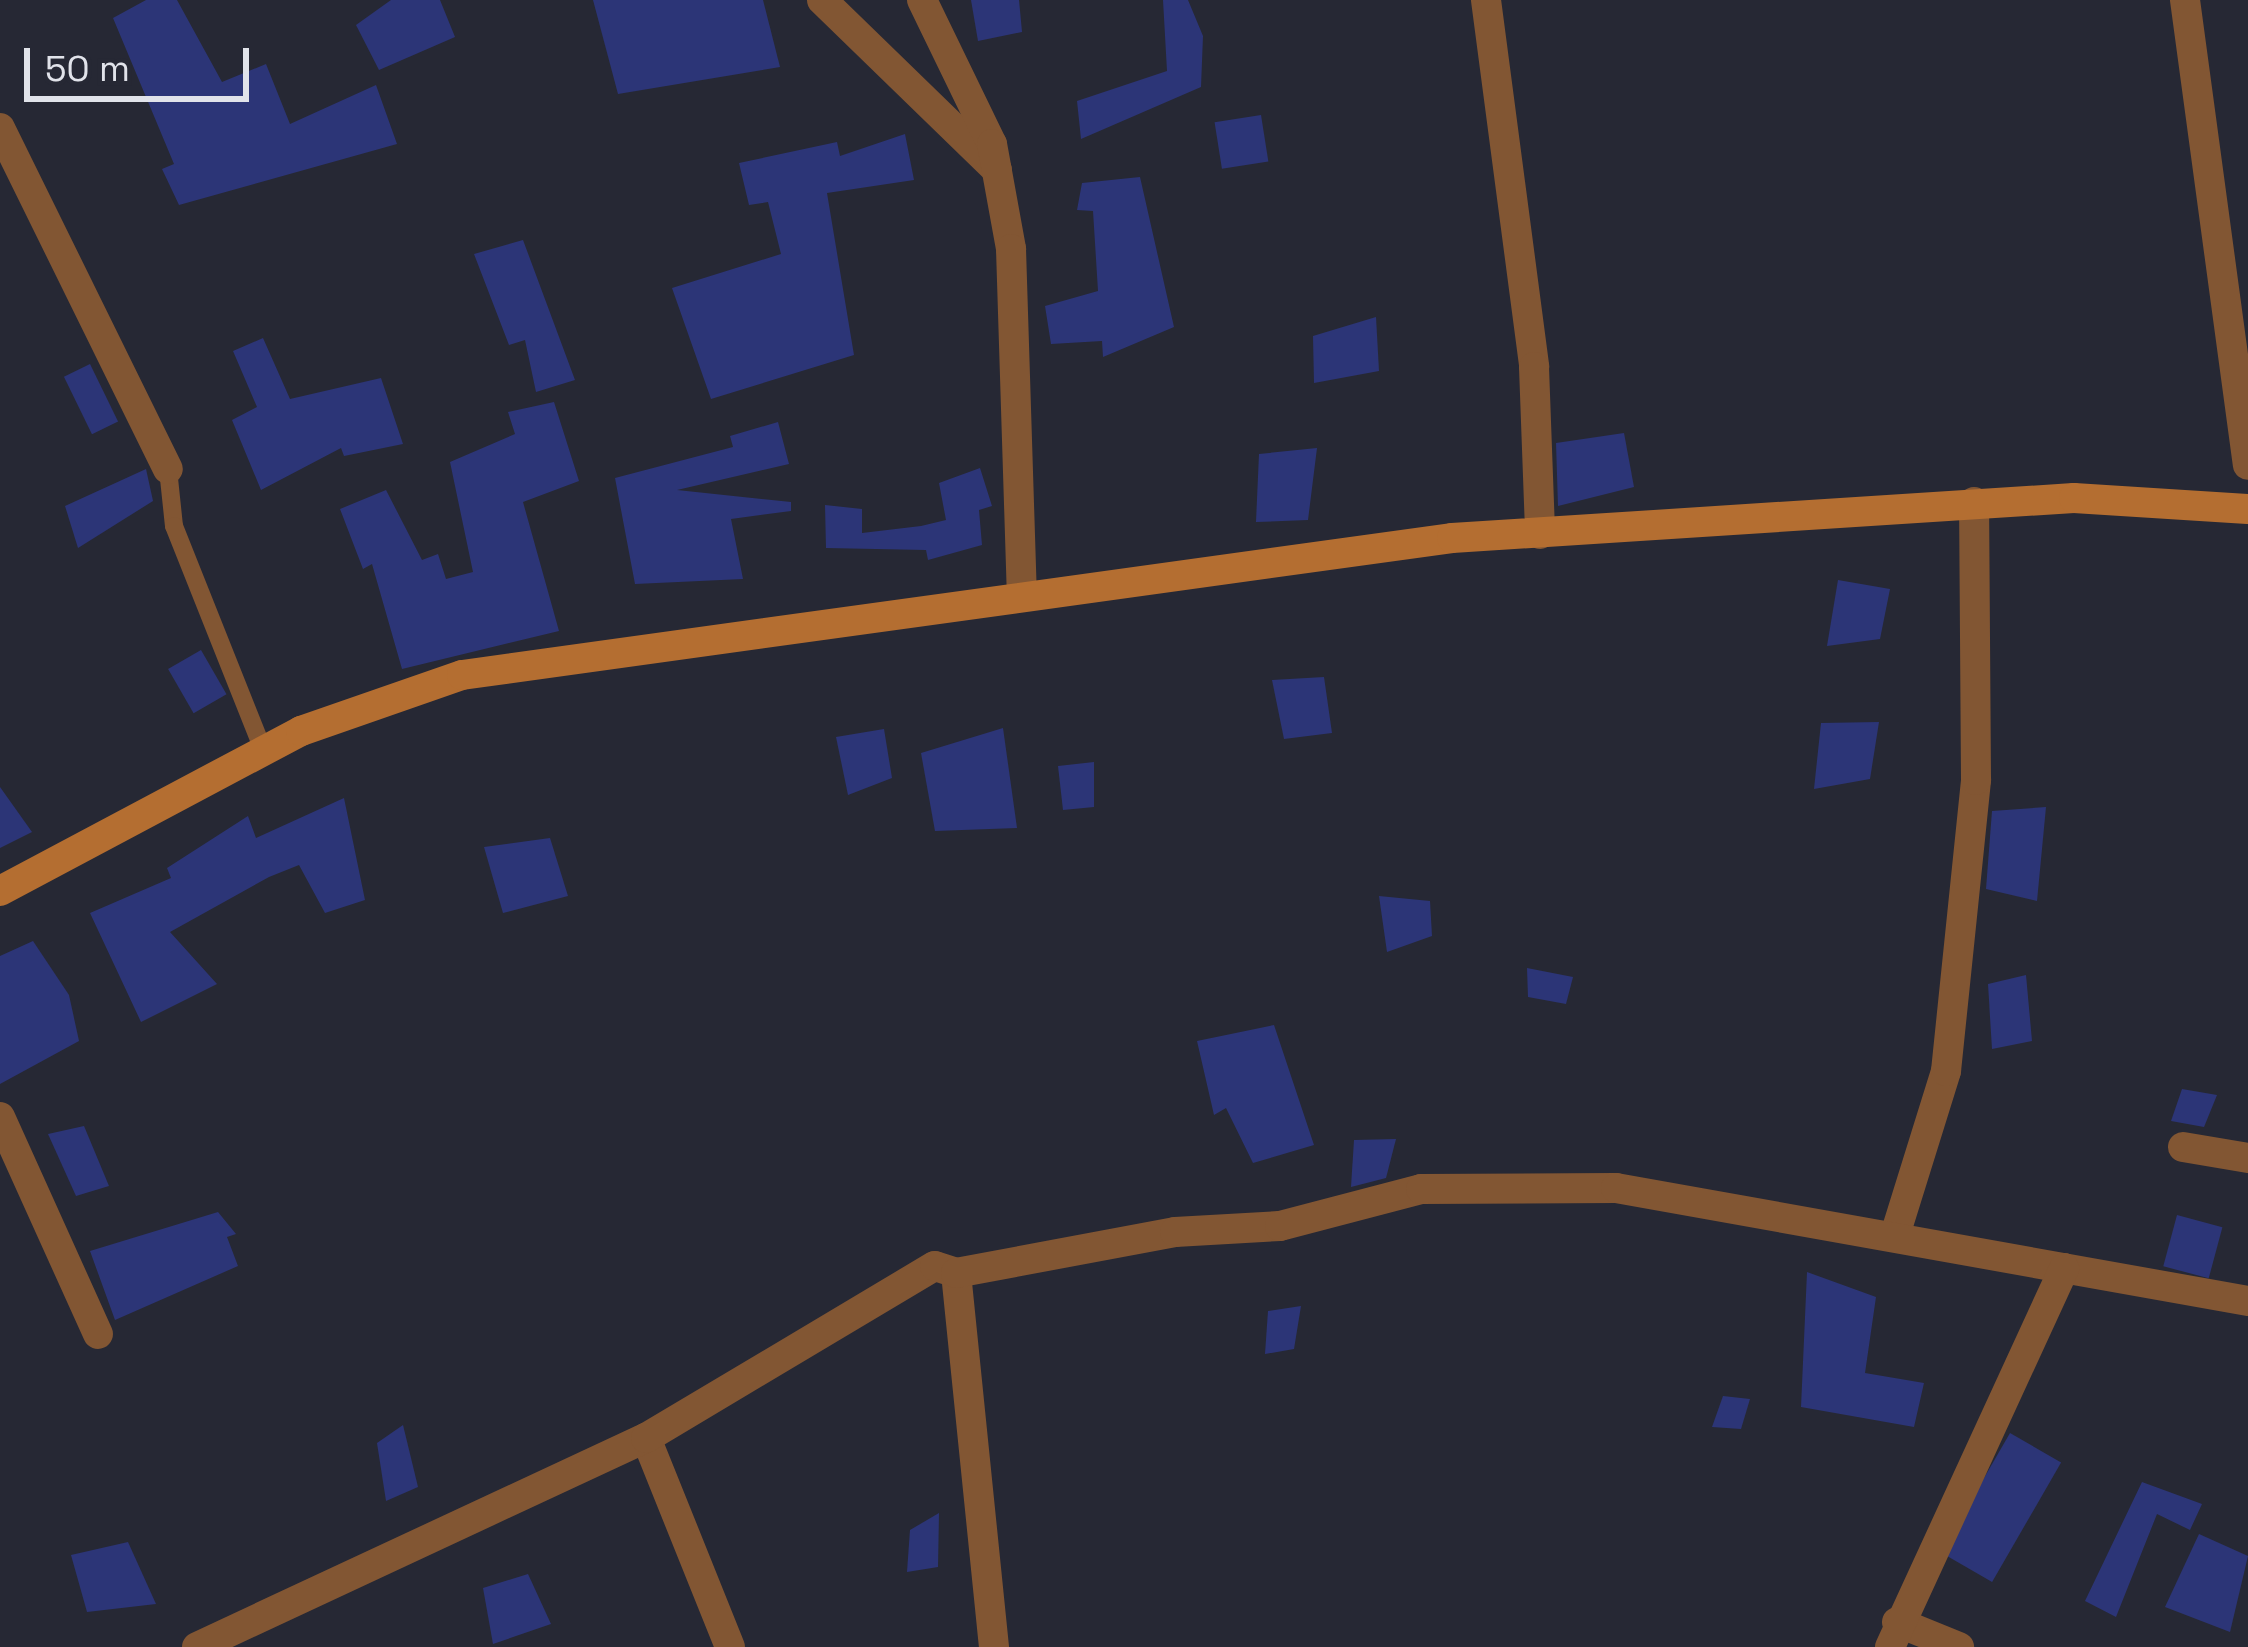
<!DOCTYPE html>
<style>
body{margin:0}
#map{position:relative;width:2248px;height:1647px;overflow:hidden;background:#262834;font-family:"Space Grotesk",sans-serif}
div>[style]{position:absolute}
.building>*{inset:0;background:#2c3577;transform-origin:0 0}
.lane>*{height:18px;margin:-9px;padding:0 9px;transform-origin:9px;border-radius:9px;background:#825633}
.street>*{height:30px;margin:-15px;padding:0 15px;transform-origin:15px;border-radius:15px;background:#825633}
.secondary>*{height:30px;margin:-15px;padding:0 15px;transform-origin:15px;border-radius:15px;background:#b46e31}
span{translate:-50% -50%;white-space:nowrap;text-align:center;line-height:1.15;-webkit-text-stroke:9px #262834;paint-order:stroke}
.scale{position:absolute;left:24px;top:48px;width:225px;height:54px;box-sizing:border-box;border:6px solid #e1e3ea;border-top:0;padding-left:15px;font-size:36px;line-height:42px;white-space:nowrap;color:#e1e3ea;-webkit-text-stroke:9px #262834;paint-order:stroke}
</style>
<div id="map">
<div class="building">
<i style="clip-path:polygon(146px 0,177px 0,222px 82px,266px 64px,290px 124px,376px 85px,397px 144px,179px 205px,162px 169px,174px 164px,113px 18px)"></i>
<i style="clip-path:polygon(391px 0,440px 0,455px 37px,379px 70px,356px 25px)"></i>
<i style="clip-path:polygon(593px 0,763px 0,780px 67px,618px 94px)"></i>
<i style="clip-path:polygon(971px 0,1019px 0,1022px 32px,978px 41px)"></i>
<i style="clip-path:polygon(1163px 0,1188px 0,1203px 36px,1201px 87px,1081px 139px,1077px 101px,1167px 71px)"></i>
<i style="left:1261px;top:115px;width:47px;height:47px;rotate:81deg"></i>
<i style="clip-path:polygon(905px 134px,914px 180px,827px 193px,854px 355px,711px 399px,672px 288px,781px 254px,768px 202px,749px 205px,739px 163px,837px 142px,840px 156px)"></i>
<i style="clip-path:polygon(1140px 177px,1174px 327px,1103px 357px,1102px 341px,1051px 344px,1045px 306px,1098px 291px,1093px 211px,1077px 210px,1082px 183px)"></i>
<i style="clip-path:polygon(523px 240px,575px 380px,536px 392px,525px 340px,509px 345px,474px 254px)"></i>
<i style="clip-path:polygon(1376px 317px,1379px 371px,1314px 383px,1313px 336px)"></i>
<i style="clip-path:polygon(263px 338px,290px 399px,381px 378px,403px 444px,344px 456px,341px 448px,261px 490px,232px 420px,257px 407px,233px 351px)"></i>
<i style="left:90px;top:364px;width:64px;height:29px;rotate:64deg"></i>
<i style="clip-path:polygon(554px 402px,579px 481px,523px 502px,559px 631px,402px 669px,372px 564px,363px 569px,340px 509px,386px 490px,422px 560px,438px 554px,446px 579px,473px 572px,450px 462px,515px 434px,508px 412px)"></i>
<i style="clip-path:polygon(778px 422px,789px 464px,677px 490px,791px 502px,791px 511px,731px 519px,743px 579px,635px 584px,615px 478px,733px 447px,730px 436px)"></i>
<i style="clip-path:polygon(1624px 433px,1634px 487px,1558px 506px,1556px 443px)"></i>
<i style="clip-path:polygon(1317px 448px,1308px 520px,1256px 522px,1259px 454px)"></i>
<i style="clip-path:polygon(980px 468px,992px 506px,979px 510px,982px 545px,928px 560px,926px 550px,826px 548px,825px 505px,862px 509px,862px 533px,921px 526px,946px 520px,939px 483px)"></i>
<i style="clip-path:polygon(146px 469px,153px 501px,78px 548px,65px 506px)"></i>
<i style="clip-path:polygon(1838px 580px,1890px 589px,1880px 639px,1827px 646px)"></i>
<i style="left:201px;top:650px;width:51px;height:38px;rotate:60deg"></i>
<i style="clip-path:polygon(1324px 677px,1332px 733px,1284px 739px,1272px 680px)"></i>
<i style="clip-path:polygon(1879px 722px,1870px 779px,1814px 789px,1821px 723px)"></i>
<i style="clip-path:polygon(1003px 728px,1017px 828px,935px 831px,921px 753px)"></i>
<i style="clip-path:polygon(884px 729px,892px 778px,848px 795px,836px 737px)"></i>
<i style="clip-path:polygon(1094px 762px,1094px 807px,1063px 810px,1058px 766px)"></i>
<i style="clip-path:polygon(0 787px,32px 832px,0 848px)"></i>
<i style="clip-path:polygon(344px 798px,365px 900px,325px 913px,299px 865px,269px 877px,170px 932px,217px 984px,141px 1022px,90px 913px,171px 878px,167px 868px,248px 816px,256px 838px)"></i>
<i style="clip-path:polygon(2046px 807px,2037px 901px,1986px 889px,1992px 811px)"></i>
<i style="clip-path:polygon(550px 838px,568px 896px,503px 913px,484px 847px)"></i>
<i style="clip-path:polygon(1379px 896px,1430px 901px,1432px 936px,1387px 952px)"></i>
<i style="clip-path:polygon(33px 941px,69px 995px,79px 1041px,0 1084px,0 956px)"></i>
<i style="clip-path:polygon(1527px 968px,1573px 977px,1566px 1004px,1528px 997px)"></i>
<i style="clip-path:polygon(2026px 975px,2032px 1041px,1992px 1049px,1988px 984px)"></i>
<i style="clip-path:polygon(1274px 1025px,1314px 1145px,1253px 1163px,1226px 1108px,1214px 1115px,1197px 1041px)"></i>
<i style="clip-path:polygon(2182px 1089px,2217px 1095px,2204px 1127px,2171px 1121px)"></i>
<i style="clip-path:polygon(84px 1126px,109px 1186px,76px 1196px,48px 1134px)"></i>
<i style="clip-path:polygon(1396px 1139px,1386px 1178px,1351px 1187px,1354px 1140px)"></i>
<i style="clip-path:polygon(218px 1212px,236px 1234px,227px 1237px,238px 1266px,115px 1320px,90px 1251px)"></i>
<i style="left:2177px;top:1215px;width:47px;height:53px;rotate:15deg"></i>
<i style="clip-path:polygon(1807px 1272px,1876px 1297px,1865px 1373px,1924px 1383px,1914px 1427px,1801px 1407px)"></i>
<i style="clip-path:polygon(1301px 1306px,1294px 1349px,1265px 1354px,1268px 1311px)"></i>
<i style="clip-path:polygon(1723px 1396px,1750px 1399px,1741px 1429px,1712px 1427px)"></i>
<i style="clip-path:polygon(403px 1425px,418px 1487px,386px 1501px,377px 1443px)"></i>
<i style="left:2010px;top:1433px;width:59px;height:138px;rotate:30deg"></i>
<i style="clip-path:polygon(2142px 1482px,2202px 1504px,2190px 1530px,2157px 1514px,2116px 1617px,2085px 1601px)"></i>
<i style="clip-path:polygon(939px 1513px,938px 1567px,907px 1572px,910px 1530px)"></i>
<i style="clip-path:polygon(2199px 1534px,2248px 1556px,2230px 1632px,2165px 1607px)"></i>
<i style="clip-path:polygon(128px 1542px,156px 1604px,87px 1612px,71px 1555px)"></i>
<i style="clip-path:polygon(528px 1574px,551px 1624px,493px 1644px,483px 1588px)"></i>
</div>
<div class="lane">
<i style="left:168px;top:469px;width:57px;rotate:84deg"></i>
<i style="left:174px;top:526px;width:241px;rotate:68.3deg"></i>
</div>
<div class="street">
<i style="left:822px;top:0;width:244px;rotate:44.2deg"></i>
<i style="left:922px;top:0;width:160px;rotate:64.1deg"></i>
<i style="left:992px;top:144px;width:107px;rotate:79.7deg"></i>
<i style="left:1011px;top:249px;width:345px;rotate:88.2deg"></i>
<i style="left:1486px;top:0;width:370px;rotate:82.5deg"></i>
<i style="left:1534px;top:367px;width:167px;rotate:87.9deg"></i>
<i style="left:2185px;top:0;width:469px;rotate:82.3deg"></i>
<i style="left:0;top:128px;width:380px;rotate:63.8deg"></i>
<i style="left:0;top:1117px;width:238px;rotate:65.7deg"></i>
<i style="left:2183px;top:1147px;width:66px;rotate:9.6deg"></i>
<i style="left:1895px;top:1235px;width:172px;rotate:-72.7deg"></i>
<i style="left:1946px;top:1071px;width:293px;rotate:-84.1deg"></i>
<i style="left:1976px;top:780px;width:278px;rotate:-90.4deg"></i>
<i style="left:956px;top:1273px;width:376px;rotate:84.2deg"></i>
<i style="left:646px;top:1438px;width:225px;rotate:68.1deg"></i>
<i style="left:1897px;top:1622px;width:67px;rotate:22deg"></i>
<i style="left:197px;top:1647px;width:495px;rotate:-25deg"></i>
<i style="left:646px;top:1438px;width:336px;rotate:-30.8deg"></i>
<i style="left:935px;top:1266px;width:22px;rotate:18deg"></i>
<i style="left:956px;top:1273px;width:223px;rotate:-10.6deg"></i>
<i style="left:1175px;top:1232px;width:105px;rotate:-3.3deg"></i>
<i style="left:1280px;top:1226px;width:146px;rotate:-14.7deg"></i>
<i style="left:1421px;top:1189px;width:195px;rotate:-0.3deg"></i>
<i style="left:1616px;top:1188px;width:642px;rotate:10.14deg"></i>
<i style="left:1890px;top:1647px;width:417px;rotate:-65.3deg"></i>
</div>
<div class="secondary">
<i style="left:0;top:891px;width:341px;rotate:-28deg"></i>
<i style="left:301px;top:731px;width:170px;rotate:-19.2deg"></i>
<i style="left:462px;top:675px;width:999px;rotate:-7.88deg"></i>
<i style="left:1452px;top:538px;width:623px;rotate:-3.68deg"></i>
<i style="left:2074px;top:498px;width:174px;rotate:3.6deg"></i>
</div>
<div class="scale">50 m</div>
</div>
